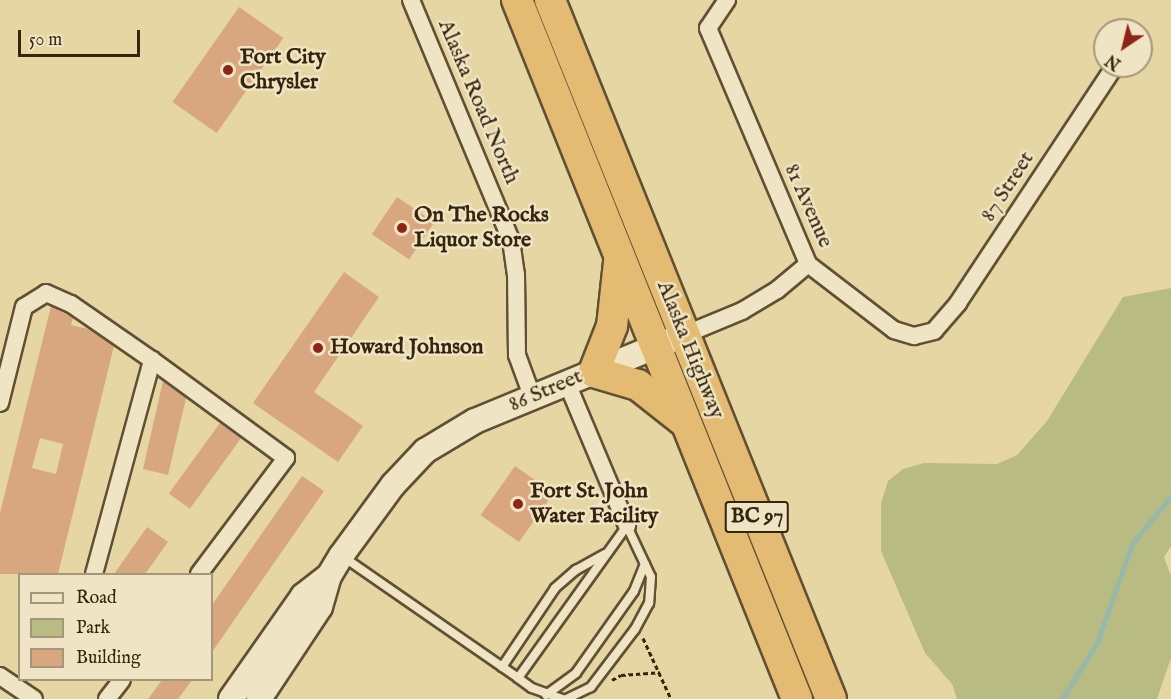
<!DOCTYPE html>
<style>
body{margin:0}
#map{position:relative;width:1171px;height:699px;overflow:hidden;background:#e6d6a3;font-family:"IM FELL English",serif}
div>[style]{position:absolute}
.green>*{inset:0;background:#b9bc82}
.stream>*{height:4.5px;margin:-2.25px;padding:0 2.25px;transform-origin:2.25px;border-radius:2.25px;background:#96b9aa}
.building>*{inset:0;background:#d8a780;transform-origin:0 0}
.path>*{height:3px;margin-top:-1.5px;transform-origin:0;background:repeating-linear-gradient(90deg,#35240e 0 4.5px,transparent 0 7.5px)}
.roads{filter:drop-shadow(2px 0 #615033) drop-shadow(-2px 0 #615033) drop-shadow(0 2px #615033) drop-shadow(0 -2px #615033)}
.lane>*{height:8px;margin:-4px;padding:0 4px;transform-origin:4px;border-radius:4px;background:#efe4c3}
.street>*{height:16px;margin:-8px;padding:0 8px;transform-origin:8px;border-radius:8px;background:#efe4c3}
.secondary>*{height:24px;margin:-12px;padding:0 12px;transform-origin:12px;border-radius:12px;background:#efe4c3}
.highway>*{height:30px;margin:-15px;padding:0 15px;transform-origin:15px;border-radius:15px;background:#e3bb72}
.dots>*{width:16px;height:16px;translate:-50% -50%;box-sizing:border-box;border:3px solid #efe4c3;border-radius:50%}
span{translate:-50% -50%;white-space:nowrap;text-align:center;line-height:1.15;-webkit-text-stroke:5px #efe4c3;paint-order:stroke}
.shield-label span{padding:2px 4px;background:#efe4c3;border:2px solid;border-radius:4px;-webkit-text-stroke-width:0}
.shield-label{font-size:21px;color:#35240e;font-weight:700}
.poi-label{font-size:22px;color:#35240e;font-weight:700}
.left{translate:0 -50%;text-align:left}
.street-label{font-size:22px;color:#35240e}
.legend{position:absolute;left:18px;top:573px;width:195px;height:108px;box-sizing:border-box;background:#efe4c3;border:2px solid #a5977b;margin:0;padding:8px 10px;list-style:none;font-size:18px;color:#35240e}
.legend li{display:flex;align-items:center;gap:12px;height:30px}
.legend b{width:30px;border:2px solid #a5977b}
.north{position:absolute;left:1093px;top:18px;width:60px;height:60px;box-sizing:border-box;background:#efe4c3;border:2px solid #a5977b;border-radius:50%;rotate:215deg;font-size:16px;font-weight:700;line-height:24px;text-align:center;color:#35240e}
.north::after{content:'';display:block;margin:auto;width:21px;height:27px;background:#8f2418;clip-path:polygon(50% 0,100% 100%,50% 72%,0 100%)}
.scale{position:absolute;left:18px;top:30px;width:122px;height:27px;box-sizing:border-box;border:3px solid #35240e;border-top:0;padding-left:8px;font-size:18px;line-height:21px;white-space:nowrap;color:#35240e;-webkit-text-stroke:4px #efe4c3;paint-order:stroke}
</style>
<div id="map">
<div class="green">
<i style="clip-path:polygon(1171px 288px,1171px 546px,1164px 557px,1171px 576px,1171px 658px,1157px 699px,957px 699px,952px 684px,925px 653px,881px 551px,881px 503px,888px 481px,903px 469px,924px 463px,997px 464px,1017px 455px,1047px 421px,1123px 297px)"></i>
</div>
<div class="stream">
<i style="left:1062px;top:699px;width:66px;rotate:-58deg"></i>
<i style="left:1097px;top:643px;width:105px;rotate:-70.5deg"></i>
<i style="left:1132px;top:544px;width:62px;rotate:-50.9deg"></i>
</div>
<div class="building">
<i style="left:239px;top:7px;width:54px;height:116px;rotate:35deg"></i>
<i style="left:397px;top:197px;width:45px;height:45px;rotate:34deg"></i>
<i style="clip-path:polygon(344px 272px,379px 297px,314px 392px,363px 426px,338px 462px,253px 403px)"></i>
<i style="clip-path:polygon(evenodd,51px 306px,73px 318px,71px 325px,88px 329px,114px 346px,58px 574px,0 574px,0 513px,51px 306px,40px 438px,63px 444px,56px 474px,32px 468px,40px 438px)"></i>
<i style="clip-path:polygon(163px 381px,186px 398px,168px 475px,143px 469px)"></i>
<i style="left:220px;top:423px;width:26px;height:87px;rotate:36deg"></i>
<i style="left:515px;top:466px;width:47px;height:60px;rotate:35deg"></i>
<i style="clip-path:polygon(302px 476px,324px 491px,212px 652px,212px 605px)"></i>
<i style="clip-path:polygon(147px 527px,168px 542px,145px 574px,114px 574px)"></i>
<i style="clip-path:polygon(162px 680px,192px 680px,178px 699px,148px 699px)"></i>
</div>
<div class="path">
<i style="left:643px;top:638px;width:67px;rotate:65.3deg"></i>
<i style="left:612px;top:680px;width:10px;rotate:-29deg"></i>
<i style="left:621px;top:675px;width:39px;rotate:-4deg"></i>
</div>
<div class="roads">
<div class="lane">
<i style="left:342px;top:556px;width:214px;rotate:34.7deg"></i>
<i style="left:518px;top:678px;width:187px;rotate:-54.4deg"></i>
<i style="left:627px;top:526px;width:56px;rotate:64.8deg"></i>
<i style="left:651px;top:577px;width:26px;rotate:94deg"></i>
<i style="left:649px;top:603px;width:30px;rotate:118deg"></i>
<i style="left:635px;top:629px;width:73px;rotate:127.2deg"></i>
<i style="left:591px;top:687px;width:28px;rotate:154deg"></i>
<i style="left:502px;top:667px;width:95px;rotate:-56.1deg"></i>
<i style="left:555px;top:588px;width:28px;rotate:-41deg"></i>
<i style="left:576px;top:570px;width:33px;rotate:-29deg"></i>
<i style="left:518px;top:678px;width:17px;rotate:36deg"></i>
<i style="left:532px;top:688px;width:33px;rotate:20deg"></i>
<i style="left:546px;top:695px;width:37px;rotate:-36deg"></i>
<i style="left:576px;top:673px;width:100px;rotate:-54.7deg"></i>
<i style="left:634px;top:591px;width:29px;rotate:-68deg"></i>
</div>
<div class="street">
<i style="left:411px;top:0;width:260px;rotate:67.4deg"></i>
<i style="left:511px;top:240px;width:34px;rotate:82deg"></i>
<i style="left:516px;top:274px;width:81px;rotate:89.3deg"></i>
<i style="left:517px;top:355px;width:44px;rotate:69.9deg"></i>
<i style="left:727px;top:0;width:34px;rotate:124deg"></i>
<i style="left:708px;top:28px;width:256px;rotate:67deg"></i>
<i style="left:808px;top:264px;width:108px;rotate:37.5deg"></i>
<i style="left:894px;top:330px;width:21px;rotate:17deg"></i>
<i style="left:914px;top:336px;width:21px;rotate:-14deg"></i>
<i style="left:934px;top:331px;width:37px;rotate:-49deg"></i>
<i style="left:958px;top:303px;width:284px;rotate:-56.5deg"></i>
<i style="left:684px;top:335px;width:63px;rotate:-22.5deg"></i>
<i style="left:742px;top:311px;width:41px;rotate:-31deg"></i>
<i style="left:777px;top:290px;width:40px;rotate:-40deg"></i>
<i style="left:567px;top:383px;width:155px;rotate:67.2deg"></i>
<i style="left:0;top:403px;width:99px;rotate:-76deg"></i>
<i style="left:24px;top:307px;width:26px;rotate:-32deg"></i>
<i style="left:46px;top:293px;width:27px;rotate:24deg"></i>
<i style="left:71px;top:304px;width:98px;rotate:34.7deg"></i>
<i style="left:152px;top:360px;width:166px;rotate:36.2deg"></i>
<i style="left:286px;top:458px;width:145px;rotate:126.9deg"></i>
<i style="left:94px;top:574px;width:222px;rotate:-74.8deg"></i>
<i style="left:0;top:676px;width:41px;rotate:34.1deg"></i>
<i style="left:107px;top:699px;width:24px;rotate:-52deg"></i>
</div>
<div class="secondary">
<i style="left:231px;top:699px;width:126px;rotate:-55deg"></i>
<i style="left:303px;top:596px;width:33px;rotate:-38deg"></i>
<i style="left:259px;top:699px;width:110px;rotate:-56.5deg"></i>
<i style="left:320px;top:607px;width:32px;rotate:-74deg"></i>
<i style="left:329px;top:576px;width:23px;rotate:-59deg"></i>
<i style="left:341px;top:556px;width:88px;rotate:-53.8deg"></i>
<i style="left:393px;top:485px;width:47px;rotate:-46.7deg"></i>
<i style="left:425px;top:451px;width:58px;rotate:-31deg"></i>
<i style="left:475px;top:421px;width:226px;rotate:-22.4deg"></i>
</div>
<div class="highway">
<i style="left:517px;top:0;width:753px;rotate:68.17deg"></i>
<i style="left:550px;top:0;width:753px;rotate:68.1deg"></i>
<i style="left:619px;top:262px;width:64px;rotate:96.2deg"></i>
<i style="left:612px;top:326px;width:49px;rotate:111.4deg"></i>
<i style="left:594px;top:372px;width:46px;rotate:16.5deg"></i>
<i style="left:638px;top:385px;width:60px;rotate:38.2deg"></i>
</div>
</div>
<div class="dots">
<i style="left:228px;top:70px;background:#8f2418"></i>
<i style="left:402px;top:228px;background:#8f2418"></i>
<i style="left:318px;top:348px;background:#8f2418"></i>
<i style="left:518px;top:504px;background:#8f2418"></i>
</div>
<div class="shield-label">
<span style="left:757px;top:517px">BC 97</span>
</div>
<div class="poi-label">
<span class="left" style="left:240px;top:70px">Fort City<br>Chrysler</span>
<span class="left" style="left:414px;top:228px">On The Rocks<br>Liquor Store</span>
<span class="left" style="left:330px;top:348px">Howard Johnson</span>
<span class="left" style="left:530px;top:504px">Fort St. John<br>Water Facility</span>
</div>
<div class="street-label">
<span style="left:478px;top:102px;rotate:67deg">Alaska Road North</span>
<span style="left:1008px;top:187px;rotate:-57deg">87 Street</span>
<span style="left:808px;top:206px;rotate:66deg">81 Avenue</span>
<span style="left:690px;top:350px;rotate:68deg">Alaska Highway</span>
<span style="left:546px;top:391px;rotate:-23deg">86 Street</span>
</div>
<ul class="legend">
<li><b style="height:8px;background:#efe4c3"></b>Road</li>
<li><b style="height:16px;background:#b9bc82"></b>Park</li>
<li><b style="height:16px;background:#d8a780"></b>Building</li>
</ul>
<div class="north">N</div>
<div class="scale">50 m</div>
</div>
